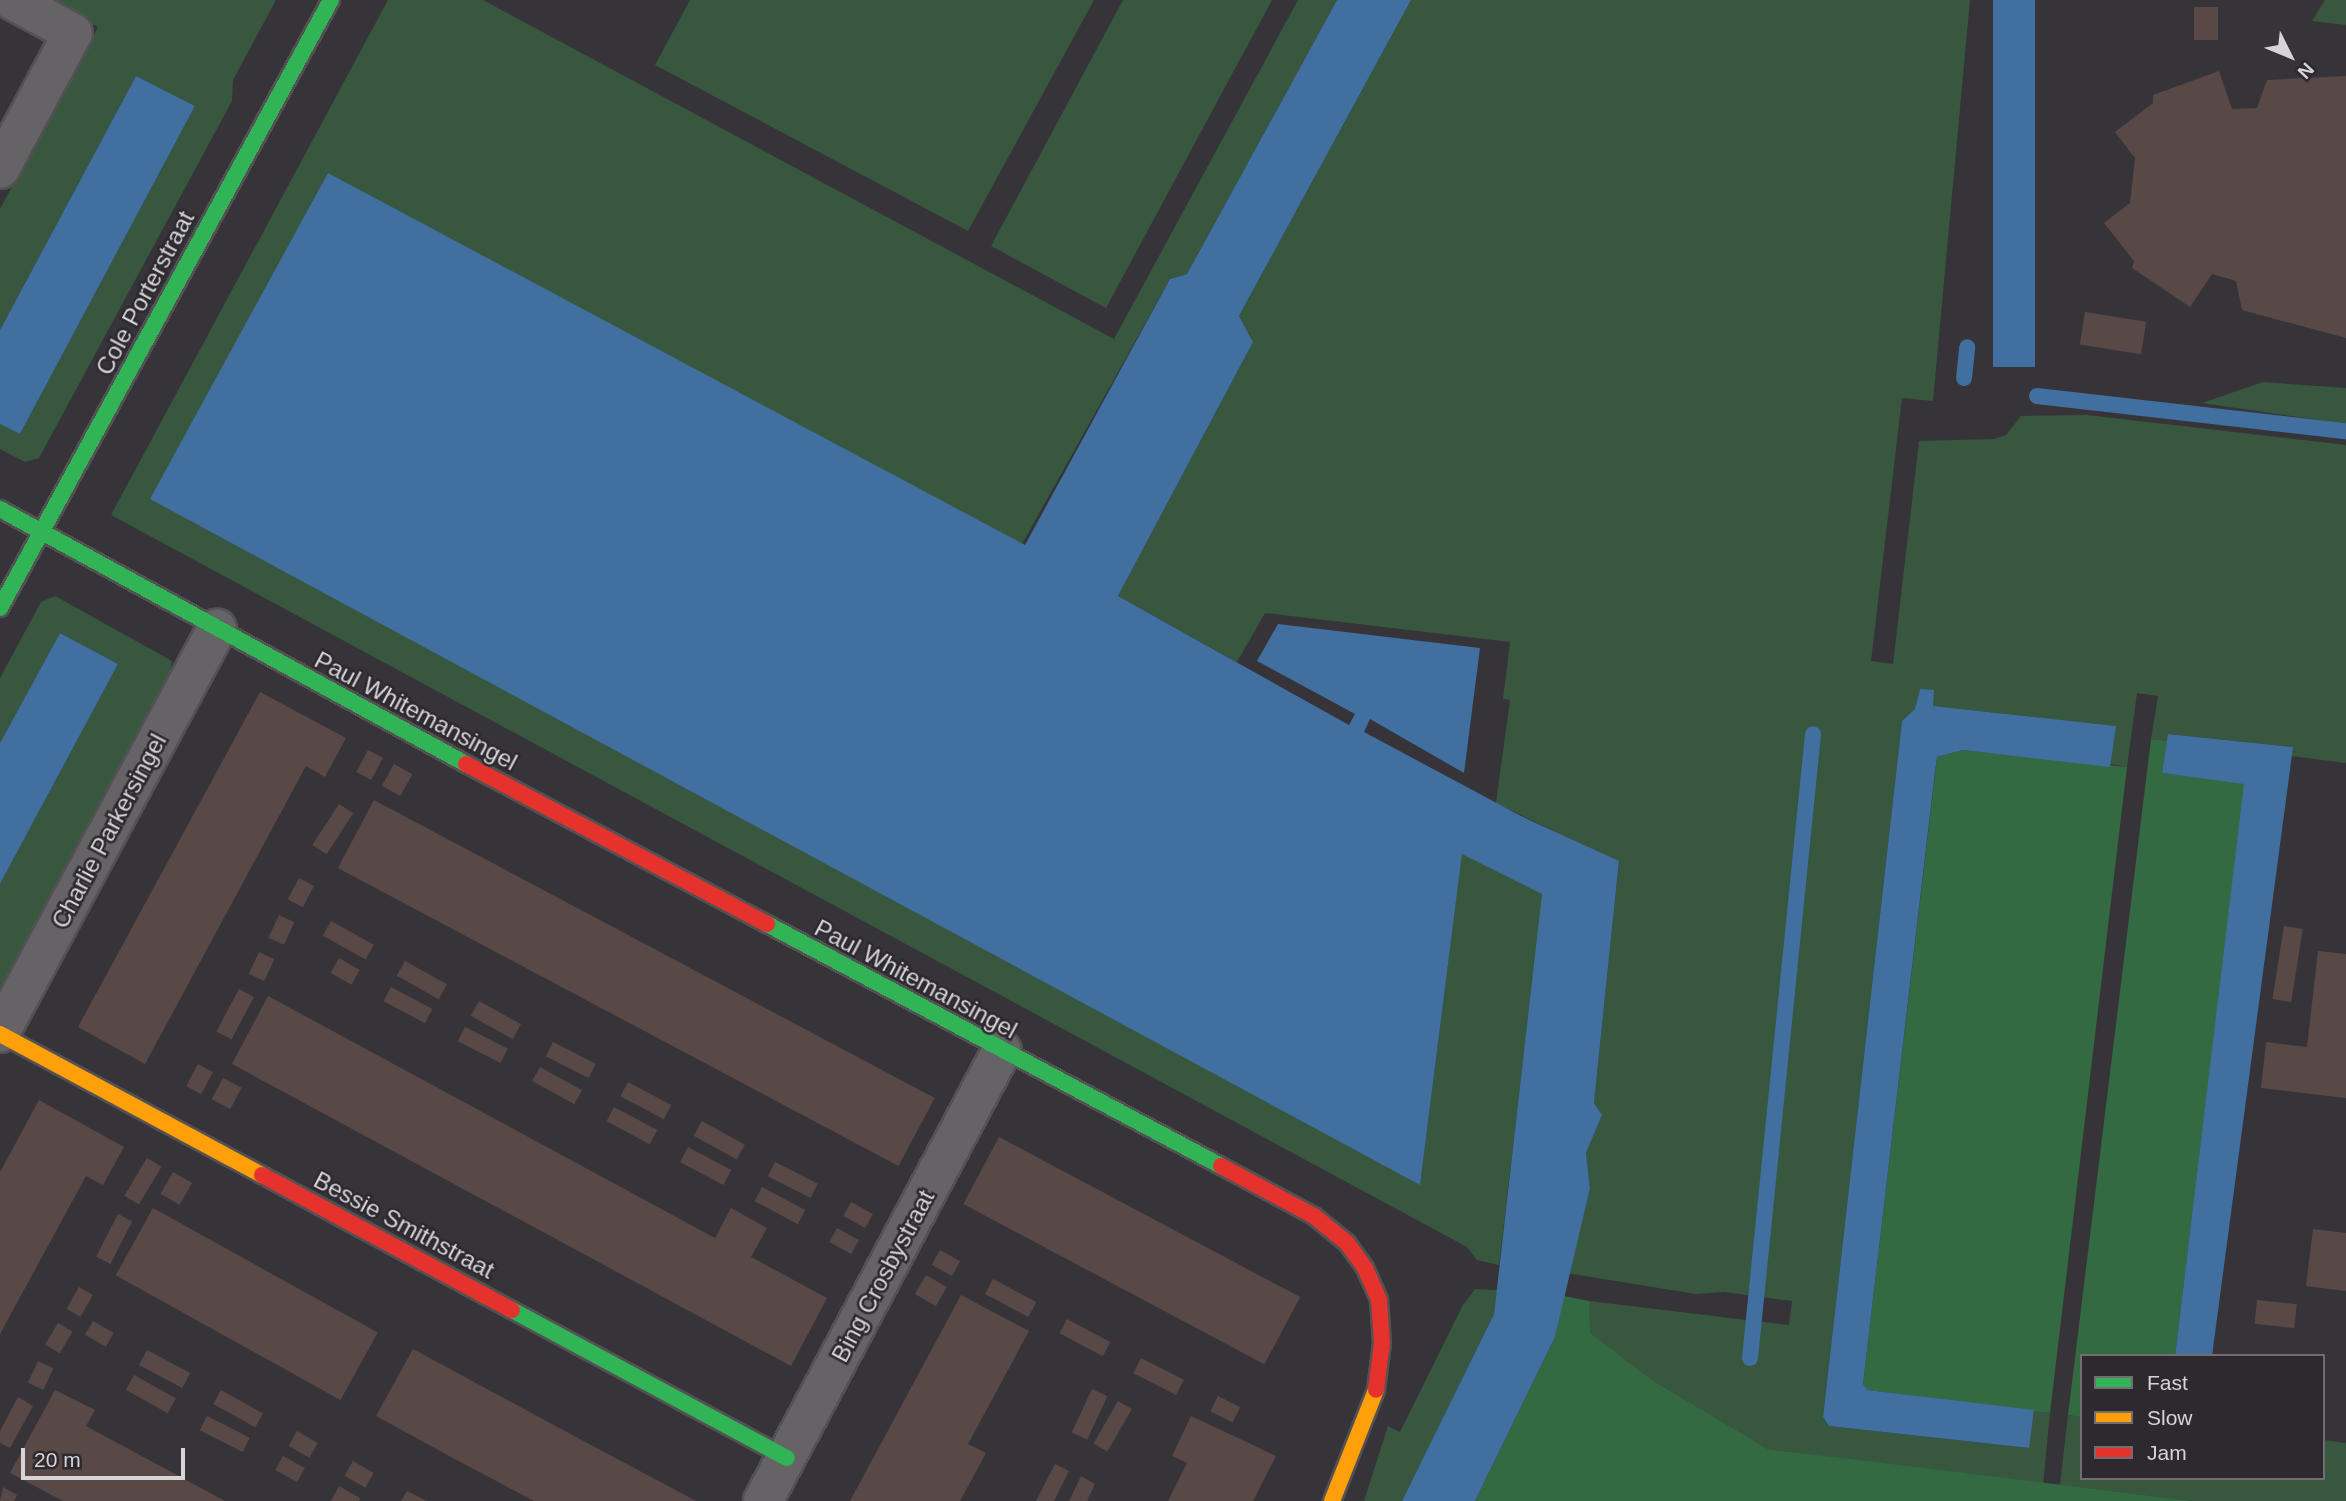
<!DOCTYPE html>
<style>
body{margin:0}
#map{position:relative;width:2346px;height:1501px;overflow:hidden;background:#363438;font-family:Arial,sans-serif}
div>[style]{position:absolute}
.green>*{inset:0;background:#38573f}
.forest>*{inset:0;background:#336a42}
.water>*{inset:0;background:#406fa0;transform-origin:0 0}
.stream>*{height:16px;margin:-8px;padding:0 8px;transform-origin:8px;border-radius:8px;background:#406fa0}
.building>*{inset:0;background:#584947;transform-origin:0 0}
.roads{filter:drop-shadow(2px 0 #535154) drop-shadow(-2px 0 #535154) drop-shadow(0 2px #535154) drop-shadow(0 -2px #535154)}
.street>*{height:38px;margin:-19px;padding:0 19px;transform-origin:19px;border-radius:19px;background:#656366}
.fast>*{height:16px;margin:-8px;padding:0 8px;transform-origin:8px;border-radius:8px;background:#30b455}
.slow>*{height:16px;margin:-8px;padding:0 8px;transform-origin:8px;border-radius:8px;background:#ff9f0a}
.jam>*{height:16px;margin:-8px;padding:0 8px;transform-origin:8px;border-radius:8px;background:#e5322d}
span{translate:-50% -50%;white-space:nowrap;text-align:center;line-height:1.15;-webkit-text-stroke:5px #2d292f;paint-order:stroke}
.street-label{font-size:24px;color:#d7d4d8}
.legend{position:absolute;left:2080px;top:1354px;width:245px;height:126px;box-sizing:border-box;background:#2d292f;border:2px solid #716d73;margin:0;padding:9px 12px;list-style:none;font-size:21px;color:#d7d4d8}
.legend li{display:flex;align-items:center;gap:14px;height:35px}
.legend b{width:35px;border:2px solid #716d73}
.north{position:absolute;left:2255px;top:21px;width:70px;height:70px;-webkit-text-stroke:5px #2d292f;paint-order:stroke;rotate:133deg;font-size:19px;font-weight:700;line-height:28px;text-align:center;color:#d7d4d8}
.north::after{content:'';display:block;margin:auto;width:24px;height:32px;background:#d7d4d8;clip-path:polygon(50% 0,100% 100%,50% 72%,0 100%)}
.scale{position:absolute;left:21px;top:1448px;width:164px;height:32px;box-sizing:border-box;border:4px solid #d7d4d8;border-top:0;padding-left:9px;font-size:21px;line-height:24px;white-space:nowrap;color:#d7d4d8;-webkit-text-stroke:5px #2d292f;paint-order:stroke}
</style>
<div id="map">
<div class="green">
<i style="clip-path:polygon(49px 0,276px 0,233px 80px,232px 101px,39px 458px,25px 462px,0 449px,0 424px,20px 434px,195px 106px,136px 76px,0 330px,0 209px,98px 27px)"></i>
<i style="clip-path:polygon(388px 0,483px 0,1114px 339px,1298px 0,1337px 0,1187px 274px,1170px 279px,1022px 544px,1420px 1184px,1462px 853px,1543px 894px,1499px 1265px,1477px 1260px,1467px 1247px,111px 515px)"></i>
<i style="clip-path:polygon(690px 0,1094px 0,968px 231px,655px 65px)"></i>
<i style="clip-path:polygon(1123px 0,1272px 0,1106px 308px,991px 246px)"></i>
<i style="clip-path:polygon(1411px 0,1970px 0,1933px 401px,1902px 398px,1871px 661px,1893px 664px,1919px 441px,1994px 439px,2006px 435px,2021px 416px,2087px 415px,2346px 445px,2346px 763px,2291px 756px,2292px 747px,2169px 734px,2167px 741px,2151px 739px,2158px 696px,2137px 693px,2127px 767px,2110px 764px,2115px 726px,1933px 706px,1920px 689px,1915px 709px,1902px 721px,1823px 1417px,1829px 1426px,2028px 1448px,2034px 1410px,2050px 1413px,2043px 1485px,1768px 1449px,1652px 1380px,1589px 1333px,1589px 1301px,1789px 1325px,1792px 1301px,1724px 1292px,1696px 1294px,1566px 1273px,1590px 1188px,1586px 1153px,1602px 1115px,1594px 1103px,1619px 862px,1496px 803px,1510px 700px,1503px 699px,1510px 642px,1265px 613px,1237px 662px,1118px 596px,1253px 342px,1239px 316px)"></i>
<i style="clip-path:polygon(2325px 0,2346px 0,2346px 25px,2312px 21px)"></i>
<i style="clip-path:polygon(2263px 382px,2346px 388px,2346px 424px,2202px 403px)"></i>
<i style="clip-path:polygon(55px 596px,172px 661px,169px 677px,0 991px,0 884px,118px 664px,60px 633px,0 743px,0 678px,41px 602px)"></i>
<i style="clip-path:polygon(1475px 1289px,1497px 1290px,1494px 1314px,1402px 1501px,1364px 1501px,1388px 1426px,1400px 1432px,1463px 1305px)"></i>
<i style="clip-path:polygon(2068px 1415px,2082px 1417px,2082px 1478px,2323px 1478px,2323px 1440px,2346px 1443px,2346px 1501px,2193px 1501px,2060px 1485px)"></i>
</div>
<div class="forest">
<i style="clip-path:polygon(2151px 739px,2167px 741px,2162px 773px,2245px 783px,2175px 1356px,2082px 1356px,2082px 1417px,2068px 1415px)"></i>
<i style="clip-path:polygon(1963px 750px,2127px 767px,2050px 1413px,1868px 1390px,1863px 1384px,1937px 757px)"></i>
<i style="clip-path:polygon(1564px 1296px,1589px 1301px,1590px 1333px,1652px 1380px,1768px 1449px,2193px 1501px,1475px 1501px,1555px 1337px)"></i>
</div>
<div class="water">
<i style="clip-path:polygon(1337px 0,1411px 0,1239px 316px,1253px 342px,1118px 596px,1349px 725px,1355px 714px,1257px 661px,1278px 624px,1480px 648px,1464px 773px,1370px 719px,1364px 732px,1521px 816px,1619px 861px,1594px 1103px,1602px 1115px,1586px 1153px,1590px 1188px,1555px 1337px,1475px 1501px,1402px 1501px,1494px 1314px,1542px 894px,1462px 854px,1420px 1185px,150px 499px,328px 173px,1025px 545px,1170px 279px,1187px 274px)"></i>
<i style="left:1993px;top:0;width:42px;height:367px"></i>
<i style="clip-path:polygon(136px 76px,195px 106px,20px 434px,0 424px,0 330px)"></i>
<i style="clip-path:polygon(60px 633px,118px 664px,0 884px,0 743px)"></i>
<i style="clip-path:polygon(1920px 689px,1934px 690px,1933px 706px,2116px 726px,2110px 767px,1963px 750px,1937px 757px,1935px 772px,1863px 1384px,1868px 1390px,2034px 1410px,2029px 1448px,1829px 1426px,1823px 1417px,1902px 721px,1915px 709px)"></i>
<i style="clip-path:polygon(2168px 734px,2293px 747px,2212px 1356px,2175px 1356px,2244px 784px,2162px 773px)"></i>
</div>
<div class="stream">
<i style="left:1964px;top:378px;width:31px;rotate:-84deg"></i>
<i style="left:2037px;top:396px;width:311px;rotate:6.5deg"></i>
<i style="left:1750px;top:1358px;width:627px;rotate:-84.23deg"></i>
</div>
<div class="building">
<i style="left:2194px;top:7px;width:24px;height:33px"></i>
<i style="clip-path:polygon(2219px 71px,2232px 109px,2257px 108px,2267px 80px,2346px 76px,2346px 338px,2242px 310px,2236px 281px,2212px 274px,2190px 307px,2132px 268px,2134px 261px,2104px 223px,2130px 203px,2135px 158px,2115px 132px,2153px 103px,2153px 95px)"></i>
<i style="left:2085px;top:312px;width:62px;height:33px;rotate:9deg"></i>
<i style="clip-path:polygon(260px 692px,346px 738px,325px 777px,306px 766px,145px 1064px,78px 1027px)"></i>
<i style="left:368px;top:750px;width:17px;height:25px;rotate:28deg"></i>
<i style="left:394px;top:764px;width:21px;height:25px;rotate:29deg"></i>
<i style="left:374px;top:800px;width:635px;height:77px;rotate:28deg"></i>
<i style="left:339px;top:804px;width:17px;height:49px;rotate:33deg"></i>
<i style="left:299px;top:878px;width:17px;height:24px;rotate:28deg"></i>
<i style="left:279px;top:915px;width:17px;height:25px;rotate:25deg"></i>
<i style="left:331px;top:921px;width:49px;height:17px;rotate:29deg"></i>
<i style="left:2284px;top:926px;width:19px;height:74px;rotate:9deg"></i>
<i style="clip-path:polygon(2318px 951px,2346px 954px,2346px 1098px,2261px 1088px,2266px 1042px,2307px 1047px)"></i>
<i style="left:259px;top:952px;width:17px;height:24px;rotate:25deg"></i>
<i style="left:339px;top:958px;width:24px;height:17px;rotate:30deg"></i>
<i style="left:405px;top:961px;width:48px;height:17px;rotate:29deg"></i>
<i style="left:391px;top:987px;width:47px;height:16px;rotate:28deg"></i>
<i style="left:239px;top:989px;width:17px;height:48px;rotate:28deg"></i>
<i style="clip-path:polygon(268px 996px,715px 1238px,731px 1208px,767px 1228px,751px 1257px,827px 1298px,791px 1366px,232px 1064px)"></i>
<i style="left:479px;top:1001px;width:48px;height:17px;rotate:29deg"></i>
<i style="left:465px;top:1027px;width:48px;height:16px;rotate:27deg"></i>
<i style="left:553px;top:1042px;width:48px;height:16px;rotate:27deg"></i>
<i style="left:198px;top:1064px;width:17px;height:25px;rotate:28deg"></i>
<i style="left:540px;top:1067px;width:48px;height:16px;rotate:29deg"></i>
<i style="left:223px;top:1078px;width:21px;height:24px;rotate:28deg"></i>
<i style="left:628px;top:1082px;width:49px;height:16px;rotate:28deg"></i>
<i style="clip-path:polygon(39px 1100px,124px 1147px,103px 1185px,86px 1176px,0 1334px,0 1172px)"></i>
<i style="left:614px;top:1107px;width:49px;height:16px;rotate:28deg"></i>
<i style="left:702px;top:1121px;width:49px;height:17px;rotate:29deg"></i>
<i style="left:999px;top:1137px;width:341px;height:76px;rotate:28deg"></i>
<i style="left:688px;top:1147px;width:49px;height:17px;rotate:28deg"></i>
<i style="left:147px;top:1158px;width:17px;height:44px;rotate:31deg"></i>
<i style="left:775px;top:1162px;width:48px;height:16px;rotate:27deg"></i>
<i style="left:173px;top:1172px;width:22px;height:25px;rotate:30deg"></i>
<i style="left:762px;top:1187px;width:49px;height:16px;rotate:28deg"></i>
<i style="left:851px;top:1202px;width:25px;height:16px;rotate:29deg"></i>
<i style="left:153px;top:1208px;width:257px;height:77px;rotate:29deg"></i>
<i style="left:118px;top:1214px;width:16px;height:48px;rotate:27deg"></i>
<i style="left:837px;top:1228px;width:25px;height:16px;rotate:29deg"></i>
<i style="clip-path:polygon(2313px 1229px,2346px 1233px,2346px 1291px,2306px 1286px)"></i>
<i style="left:940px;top:1250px;width:23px;height:17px;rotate:29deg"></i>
<i style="left:926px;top:1275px;width:24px;height:22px;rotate:30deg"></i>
<i style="left:993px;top:1279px;width:49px;height:17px;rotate:28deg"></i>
<i style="left:79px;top:1287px;width:16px;height:25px;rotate:30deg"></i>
<i style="clip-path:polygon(961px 1295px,1029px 1331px,968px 1444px,986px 1453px,960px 1501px,850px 1501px)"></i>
<i style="left:2257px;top:1300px;width:40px;height:24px;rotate:6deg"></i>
<i style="left:1067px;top:1319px;width:49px;height:16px;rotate:28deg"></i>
<i style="left:93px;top:1321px;width:24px;height:16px;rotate:30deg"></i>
<i style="left:58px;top:1323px;width:17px;height:25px;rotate:31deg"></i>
<i style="clip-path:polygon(413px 1349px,563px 1430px,696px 1501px,534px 1501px,453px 1458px,376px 1416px)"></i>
<i style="left:147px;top:1350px;width:49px;height:17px;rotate:28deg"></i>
<i style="left:1141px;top:1358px;width:48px;height:17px;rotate:27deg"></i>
<i style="left:38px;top:1361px;width:17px;height:24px;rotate:25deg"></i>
<i style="left:134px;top:1375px;width:48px;height:17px;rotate:29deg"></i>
<i style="left:1092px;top:1389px;width:17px;height:48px;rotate:25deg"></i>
<i style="clip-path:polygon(55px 1390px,95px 1410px,86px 1426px,225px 1501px,63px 1501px,10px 1473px)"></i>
<i style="left:221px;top:1390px;width:48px;height:16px;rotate:29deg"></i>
<i style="left:1218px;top:1396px;width:25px;height:17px;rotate:27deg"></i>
<i style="clip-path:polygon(18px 1397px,33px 1406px,10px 1448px,0 1443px,0 1431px)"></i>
<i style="left:1118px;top:1401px;width:16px;height:49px;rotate:30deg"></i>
<i style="left:207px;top:1416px;width:48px;height:16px;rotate:27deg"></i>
<i style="clip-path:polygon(1191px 1416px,1276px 1456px,1253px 1501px,1168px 1501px,1187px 1463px,1172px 1456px)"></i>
<i style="left:297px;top:1431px;width:24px;height:17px;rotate:30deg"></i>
<i style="left:283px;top:1456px;width:25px;height:16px;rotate:29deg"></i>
<i style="left:353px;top:1461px;width:24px;height:17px;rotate:30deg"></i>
<i style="clip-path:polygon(1055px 1464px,1069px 1471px,1054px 1501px,1036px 1501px)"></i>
<i style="clip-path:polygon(1081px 1476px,1095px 1484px,1087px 1501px,1069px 1501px)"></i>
<i style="clip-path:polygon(339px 1486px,360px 1498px,359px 1501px,331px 1501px)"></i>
<i style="clip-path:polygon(3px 1487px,17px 1495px,14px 1501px,0 1501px)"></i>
<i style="clip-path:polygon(407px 1491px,427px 1501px,401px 1501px)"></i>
</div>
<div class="roads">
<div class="street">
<i style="left:0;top:169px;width:154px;rotate:-61.8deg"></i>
<i style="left:73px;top:33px;width:69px;rotate:-151.6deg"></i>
<i style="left:0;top:1033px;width:459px;rotate:-61.8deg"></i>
<i style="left:763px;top:1501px;width:510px;rotate:-62.08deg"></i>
</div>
<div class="fast">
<i style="left:0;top:509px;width:531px;rotate:28.69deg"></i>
<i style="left:0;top:608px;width:692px;rotate:-61.44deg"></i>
<i style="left:767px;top:924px;width:514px;rotate:28.06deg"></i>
<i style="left:512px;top:1310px;width:312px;rotate:28.3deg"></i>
</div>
<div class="slow">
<i style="left:0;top:1034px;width:298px;rotate:28.3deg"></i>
<i style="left:1332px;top:1501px;width:119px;rotate:-68.4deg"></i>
</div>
<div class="jam">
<i style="left:466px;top:764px;width:341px;rotate:28deg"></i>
<i style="left:1221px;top:1166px;width:106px;rotate:28.3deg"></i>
<i style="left:1314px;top:1216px;width:43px;rotate:39.3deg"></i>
<i style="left:1347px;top:1243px;width:31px;rotate:54deg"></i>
<i style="left:1365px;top:1268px;width:35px;rotate:66deg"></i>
<i style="left:1379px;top:1300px;width:43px;rotate:86deg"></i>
<i style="left:1382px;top:1343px;width:47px;rotate:97.3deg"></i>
<i style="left:262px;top:1175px;width:284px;rotate:28.4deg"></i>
</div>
</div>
<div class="street-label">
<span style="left:145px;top:293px;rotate:-62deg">Cole Porterstraat</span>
<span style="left:416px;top:711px;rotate:28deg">Paul Whitemansingel</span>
<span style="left:109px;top:831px;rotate:-62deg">Charlie Parkersingel</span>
<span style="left:916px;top:979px;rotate:28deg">Paul Whitemansingel</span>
<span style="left:404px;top:1225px;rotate:28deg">Bessie Smithstraat</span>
<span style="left:883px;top:1276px;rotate:-62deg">Bing Crosbystraat</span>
</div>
<ul class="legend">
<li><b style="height:9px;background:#30b455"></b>Fast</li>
<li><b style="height:9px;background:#ff9f0a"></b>Slow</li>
<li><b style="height:9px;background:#e5322d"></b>Jam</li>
</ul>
<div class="north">N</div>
<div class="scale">20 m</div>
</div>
